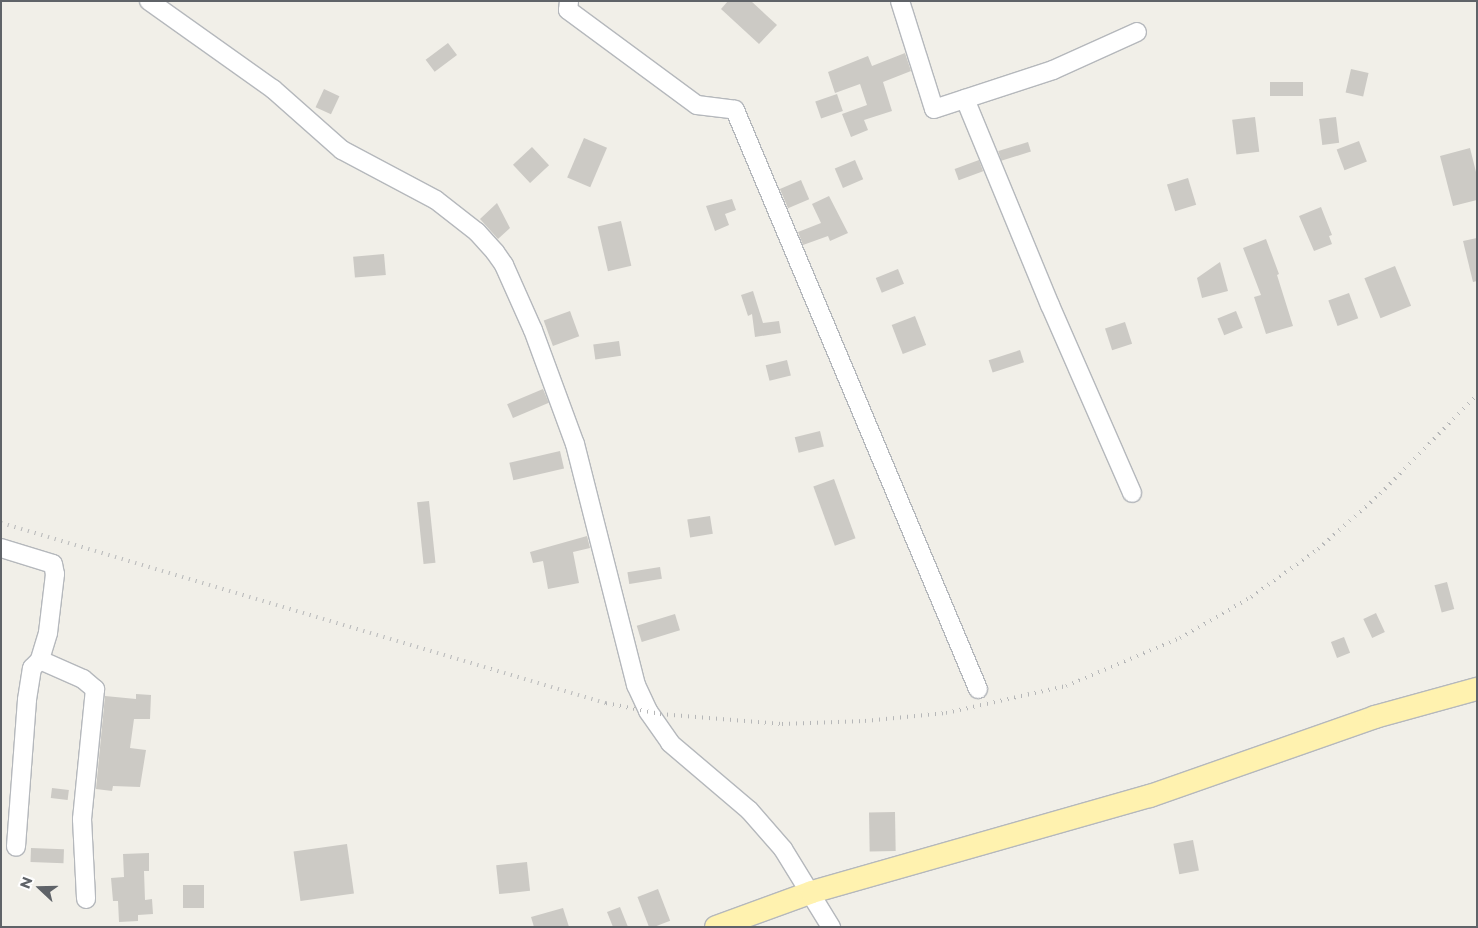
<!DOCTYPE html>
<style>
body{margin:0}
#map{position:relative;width:1478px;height:928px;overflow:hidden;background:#f1efe8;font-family:Montserrat,sans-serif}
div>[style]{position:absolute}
.building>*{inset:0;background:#cccac5;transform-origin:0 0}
.roads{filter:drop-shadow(1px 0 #b5b8bc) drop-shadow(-1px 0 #b5b8bc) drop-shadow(0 1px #b5b8bc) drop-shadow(0 -1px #b5b8bc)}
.minor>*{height:18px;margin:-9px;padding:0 9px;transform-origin:9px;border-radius:9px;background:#fff}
.major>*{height:22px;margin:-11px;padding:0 11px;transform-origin:11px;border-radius:11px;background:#fff2af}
.rail>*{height:4px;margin-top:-2px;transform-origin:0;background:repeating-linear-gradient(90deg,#b6b7b8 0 1px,transparent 0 7px)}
span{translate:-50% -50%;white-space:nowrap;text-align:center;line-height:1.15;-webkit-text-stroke:4px #fff;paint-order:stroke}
.frame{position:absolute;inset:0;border:2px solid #5f6368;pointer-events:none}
.north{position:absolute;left:15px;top:863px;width:50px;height:50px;-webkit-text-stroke:4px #fff;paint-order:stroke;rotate:291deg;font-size:14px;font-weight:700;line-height:20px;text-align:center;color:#5f6368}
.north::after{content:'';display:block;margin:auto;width:18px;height:22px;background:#5f6368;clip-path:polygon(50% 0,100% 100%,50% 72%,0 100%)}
</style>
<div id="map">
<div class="building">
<i style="clip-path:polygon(728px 1px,751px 1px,777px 25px,759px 44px,721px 9px)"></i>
<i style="left:448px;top:43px;width:15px;height:28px;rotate:53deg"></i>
<i style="clip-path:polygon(905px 53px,911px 71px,883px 82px,892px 111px,864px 120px,868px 130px,851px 137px,842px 114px,867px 105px,860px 84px,835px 93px,828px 72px,868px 56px,872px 66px)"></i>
<i style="left:1351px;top:69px;width:18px;height:24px;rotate:13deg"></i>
<i style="left:1303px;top:82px;width:14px;height:33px;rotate:90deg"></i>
<i style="left:324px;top:89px;width:17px;height:20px;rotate:25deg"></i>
<i style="left:837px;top:94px;width:18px;height:23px;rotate:71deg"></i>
<i style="left:1255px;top:117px;width:35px;height:23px;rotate:83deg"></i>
<i style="left:1336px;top:117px;width:26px;height:17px;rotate:83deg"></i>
<i style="left:584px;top:138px;width:25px;height:43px;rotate:23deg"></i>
<i style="left:1359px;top:141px;width:22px;height:24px;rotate:69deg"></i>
<i style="left:1028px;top:142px;width:10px;height:31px;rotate:73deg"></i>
<i style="left:532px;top:147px;width:25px;height:26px;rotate:47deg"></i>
<i style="clip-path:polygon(1470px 148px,1477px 176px,1477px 200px,1453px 206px,1440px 156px)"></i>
<i style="left:855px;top:160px;width:21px;height:22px;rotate:67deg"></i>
<i style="left:979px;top:160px;width:12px;height:26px;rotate:70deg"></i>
<i style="left:1188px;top:178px;width:28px;height:22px;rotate:73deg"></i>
<i style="left:801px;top:180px;width:21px;height:23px;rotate:67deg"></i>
<i style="clip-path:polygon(829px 196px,848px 233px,830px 241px,828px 236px,803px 245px,798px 232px,821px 223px,812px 204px)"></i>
<i style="clip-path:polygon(732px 199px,736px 210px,725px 214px,729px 225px,715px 231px,706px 206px)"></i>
<i style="clip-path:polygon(497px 203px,510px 228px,498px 239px,480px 219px)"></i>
<i style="clip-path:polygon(1321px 207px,1332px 235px,1329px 236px,1332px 244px,1314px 251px,1299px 216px)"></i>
<i style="left:621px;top:221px;width:46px;height:24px;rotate:77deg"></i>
<i style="clip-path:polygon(1477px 238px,1477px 281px,1473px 282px,1463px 241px)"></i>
<i style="clip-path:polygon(1266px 239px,1279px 274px,1277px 275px,1293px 326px,1266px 334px,1254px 297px,1261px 295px,1243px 248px)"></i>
<i style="left:384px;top:254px;width:21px;height:31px;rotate:85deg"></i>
<i style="clip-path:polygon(1220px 262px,1228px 291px,1202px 298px,1197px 278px)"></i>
<i style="left:1395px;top:266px;width:43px;height:33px;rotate:68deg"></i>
<i style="left:898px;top:269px;width:16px;height:24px;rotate:68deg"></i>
<i style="clip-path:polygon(753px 291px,763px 323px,779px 321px,781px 333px,755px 337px,752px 314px,748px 316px,741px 295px)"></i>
<i style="left:1349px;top:293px;width:27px;height:22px;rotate:70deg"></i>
<i style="left:570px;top:311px;width:27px;height:28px;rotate:70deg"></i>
<i style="left:1236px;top:311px;width:18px;height:20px;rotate:68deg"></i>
<i style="left:915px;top:316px;width:31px;height:25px;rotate:69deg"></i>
<i style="left:1125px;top:322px;width:23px;height:21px;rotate:72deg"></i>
<i style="left:619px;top:341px;width:15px;height:26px;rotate:82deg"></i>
<i style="left:1020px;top:350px;width:13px;height:33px;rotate:72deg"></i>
<i style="left:787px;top:360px;width:16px;height:22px;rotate:76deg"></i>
<i style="left:543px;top:389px;width:15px;height:39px;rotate:67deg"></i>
<i style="left:820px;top:431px;width:16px;height:26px;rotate:76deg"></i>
<i style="left:560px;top:451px;width:18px;height:52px;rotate:77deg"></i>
<i style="left:834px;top:479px;width:63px;height:22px;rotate:70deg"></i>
<i style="left:429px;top:501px;width:62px;height:12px;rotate:84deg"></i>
<i style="left:710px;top:516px;width:18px;height:23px;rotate:81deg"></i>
<i style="clip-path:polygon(587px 536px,590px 548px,573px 552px,579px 583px,548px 589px,543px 561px,533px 563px,530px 552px)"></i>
<i style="left:660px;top:567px;width:12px;height:33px;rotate:81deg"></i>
<i style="left:1447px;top:582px;width:28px;height:13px;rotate:75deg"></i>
<i style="left:1376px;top:613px;width:21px;height:14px;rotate:65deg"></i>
<i style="left:675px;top:614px;width:17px;height:40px;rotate:73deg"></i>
<i style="left:1344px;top:637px;width:17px;height:14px;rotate:69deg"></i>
<i style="clip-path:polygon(136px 694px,151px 695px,150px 719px,134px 719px,130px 748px,146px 750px,140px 787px,113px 786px,112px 791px,96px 789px,105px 696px,136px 699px)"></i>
<i style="left:52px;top:788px;width:17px;height:10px;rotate:7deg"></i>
<i style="left:895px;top:812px;width:39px;height:26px;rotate:89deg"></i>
<i style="left:1193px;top:840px;width:31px;height:20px;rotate:79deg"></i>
<i style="left:347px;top:844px;width:50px;height:54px;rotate:82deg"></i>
<i style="left:31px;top:848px;width:33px;height:14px;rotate:2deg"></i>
<i style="clip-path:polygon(149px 853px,149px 871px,144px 871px,145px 900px,152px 899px,153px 914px,138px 915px,138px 921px,119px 922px,118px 901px,113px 901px,111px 878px,124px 877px,123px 854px)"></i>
<i style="left:527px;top:862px;width:29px;height:31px;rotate:84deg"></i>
<i style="left:183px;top:885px;width:21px;height:23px"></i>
<i style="left:658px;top:889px;width:34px;height:22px;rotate:69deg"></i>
<i style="clip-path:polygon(620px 907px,628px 927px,613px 927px,607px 912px)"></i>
<i style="clip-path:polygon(563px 908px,569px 927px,534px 927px,531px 917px)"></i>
</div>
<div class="roads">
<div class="minor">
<i style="left:149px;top:1px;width:152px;rotate:35.4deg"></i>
<i style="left:273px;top:89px;width:92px;rotate:41.5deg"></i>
<i style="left:342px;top:150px;width:106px;rotate:28deg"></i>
<i style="left:436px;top:200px;width:52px;rotate:38deg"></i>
<i style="left:477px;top:232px;width:27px;rotate:48deg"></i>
<i style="left:495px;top:252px;width:16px;rotate:55deg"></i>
<i style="left:504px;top:265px;width:71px;rotate:66deg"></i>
<i style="left:533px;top:330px;width:121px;rotate:69.8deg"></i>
<i style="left:575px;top:444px;width:249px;rotate:75.8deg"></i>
<i style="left:636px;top:685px;width:29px;rotate:65deg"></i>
<i style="left:648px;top:711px;width:39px;rotate:55deg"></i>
<i style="left:670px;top:743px;width:104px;rotate:40.3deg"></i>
<i style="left:749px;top:810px;width:52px;rotate:48.9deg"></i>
<i style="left:783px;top:849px;width:92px;rotate:58.4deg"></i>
<i style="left:569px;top:1px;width:9px;rotate:96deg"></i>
<i style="left:568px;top:10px;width:160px;rotate:36.4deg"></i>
<i style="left:697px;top:105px;width:38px;rotate:7deg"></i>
<i style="left:735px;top:110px;width:628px;rotate:67.23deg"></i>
<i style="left:900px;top:1px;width:113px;rotate:72.5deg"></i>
<i style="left:934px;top:109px;width:125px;rotate:-18.1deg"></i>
<i style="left:1053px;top:70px;width:92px;rotate:-24.3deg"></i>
<i style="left:965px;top:99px;width:223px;rotate:67.6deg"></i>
<i style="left:1050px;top:305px;width:205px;rotate:66.4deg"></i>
<i style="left:1px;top:548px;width:54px;rotate:17.1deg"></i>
<i style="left:53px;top:564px;width:10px;rotate:79deg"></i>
<i style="left:55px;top:574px;width:59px;rotate:96.8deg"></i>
<i style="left:48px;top:633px;width:28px;rotate:107deg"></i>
<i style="left:40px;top:660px;width:11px;rotate:135deg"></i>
<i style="left:32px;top:668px;width:32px;rotate:99deg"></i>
<i style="left:27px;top:700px;width:147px;rotate:94.3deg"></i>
<i style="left:40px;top:660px;width:47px;rotate:23.8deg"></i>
<i style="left:83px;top:679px;width:16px;rotate:40deg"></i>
<i style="left:95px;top:689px;width:131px;rotate:95.7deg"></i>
<i style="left:82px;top:819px;width:80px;rotate:87.1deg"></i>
</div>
<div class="major">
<i style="left:716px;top:927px;width:102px;rotate:-20deg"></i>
<i style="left:812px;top:892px;width:351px;rotate:-15.9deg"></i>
<i style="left:1150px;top:796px;width:238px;rotate:-19.3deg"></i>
<i style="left:1375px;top:717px;width:106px;rotate:-15.4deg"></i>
</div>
</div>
<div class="rail">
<i style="left:1px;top:523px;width:631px;rotate:16.57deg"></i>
<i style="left:606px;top:703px;width:55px;rotate:11.5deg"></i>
<i style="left:660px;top:714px;width:122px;rotate:4.7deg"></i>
<i style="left:782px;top:724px;width:83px;rotate:-2.1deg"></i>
<i style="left:865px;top:721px;width:81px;rotate:-5.6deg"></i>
<i style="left:946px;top:713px;width:123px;rotate:-12.7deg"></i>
<i style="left:1066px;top:686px;width:124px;rotate:-22.8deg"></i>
<i style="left:1180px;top:638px;width:82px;rotate:-30deg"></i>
<i style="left:1251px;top:597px;width:82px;rotate:-35.6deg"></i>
<i style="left:1318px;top:549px;width:83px;rotate:-41.6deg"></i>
<i style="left:1380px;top:494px;width:139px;rotate:-45.6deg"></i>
</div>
<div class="frame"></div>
<div class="north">N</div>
</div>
